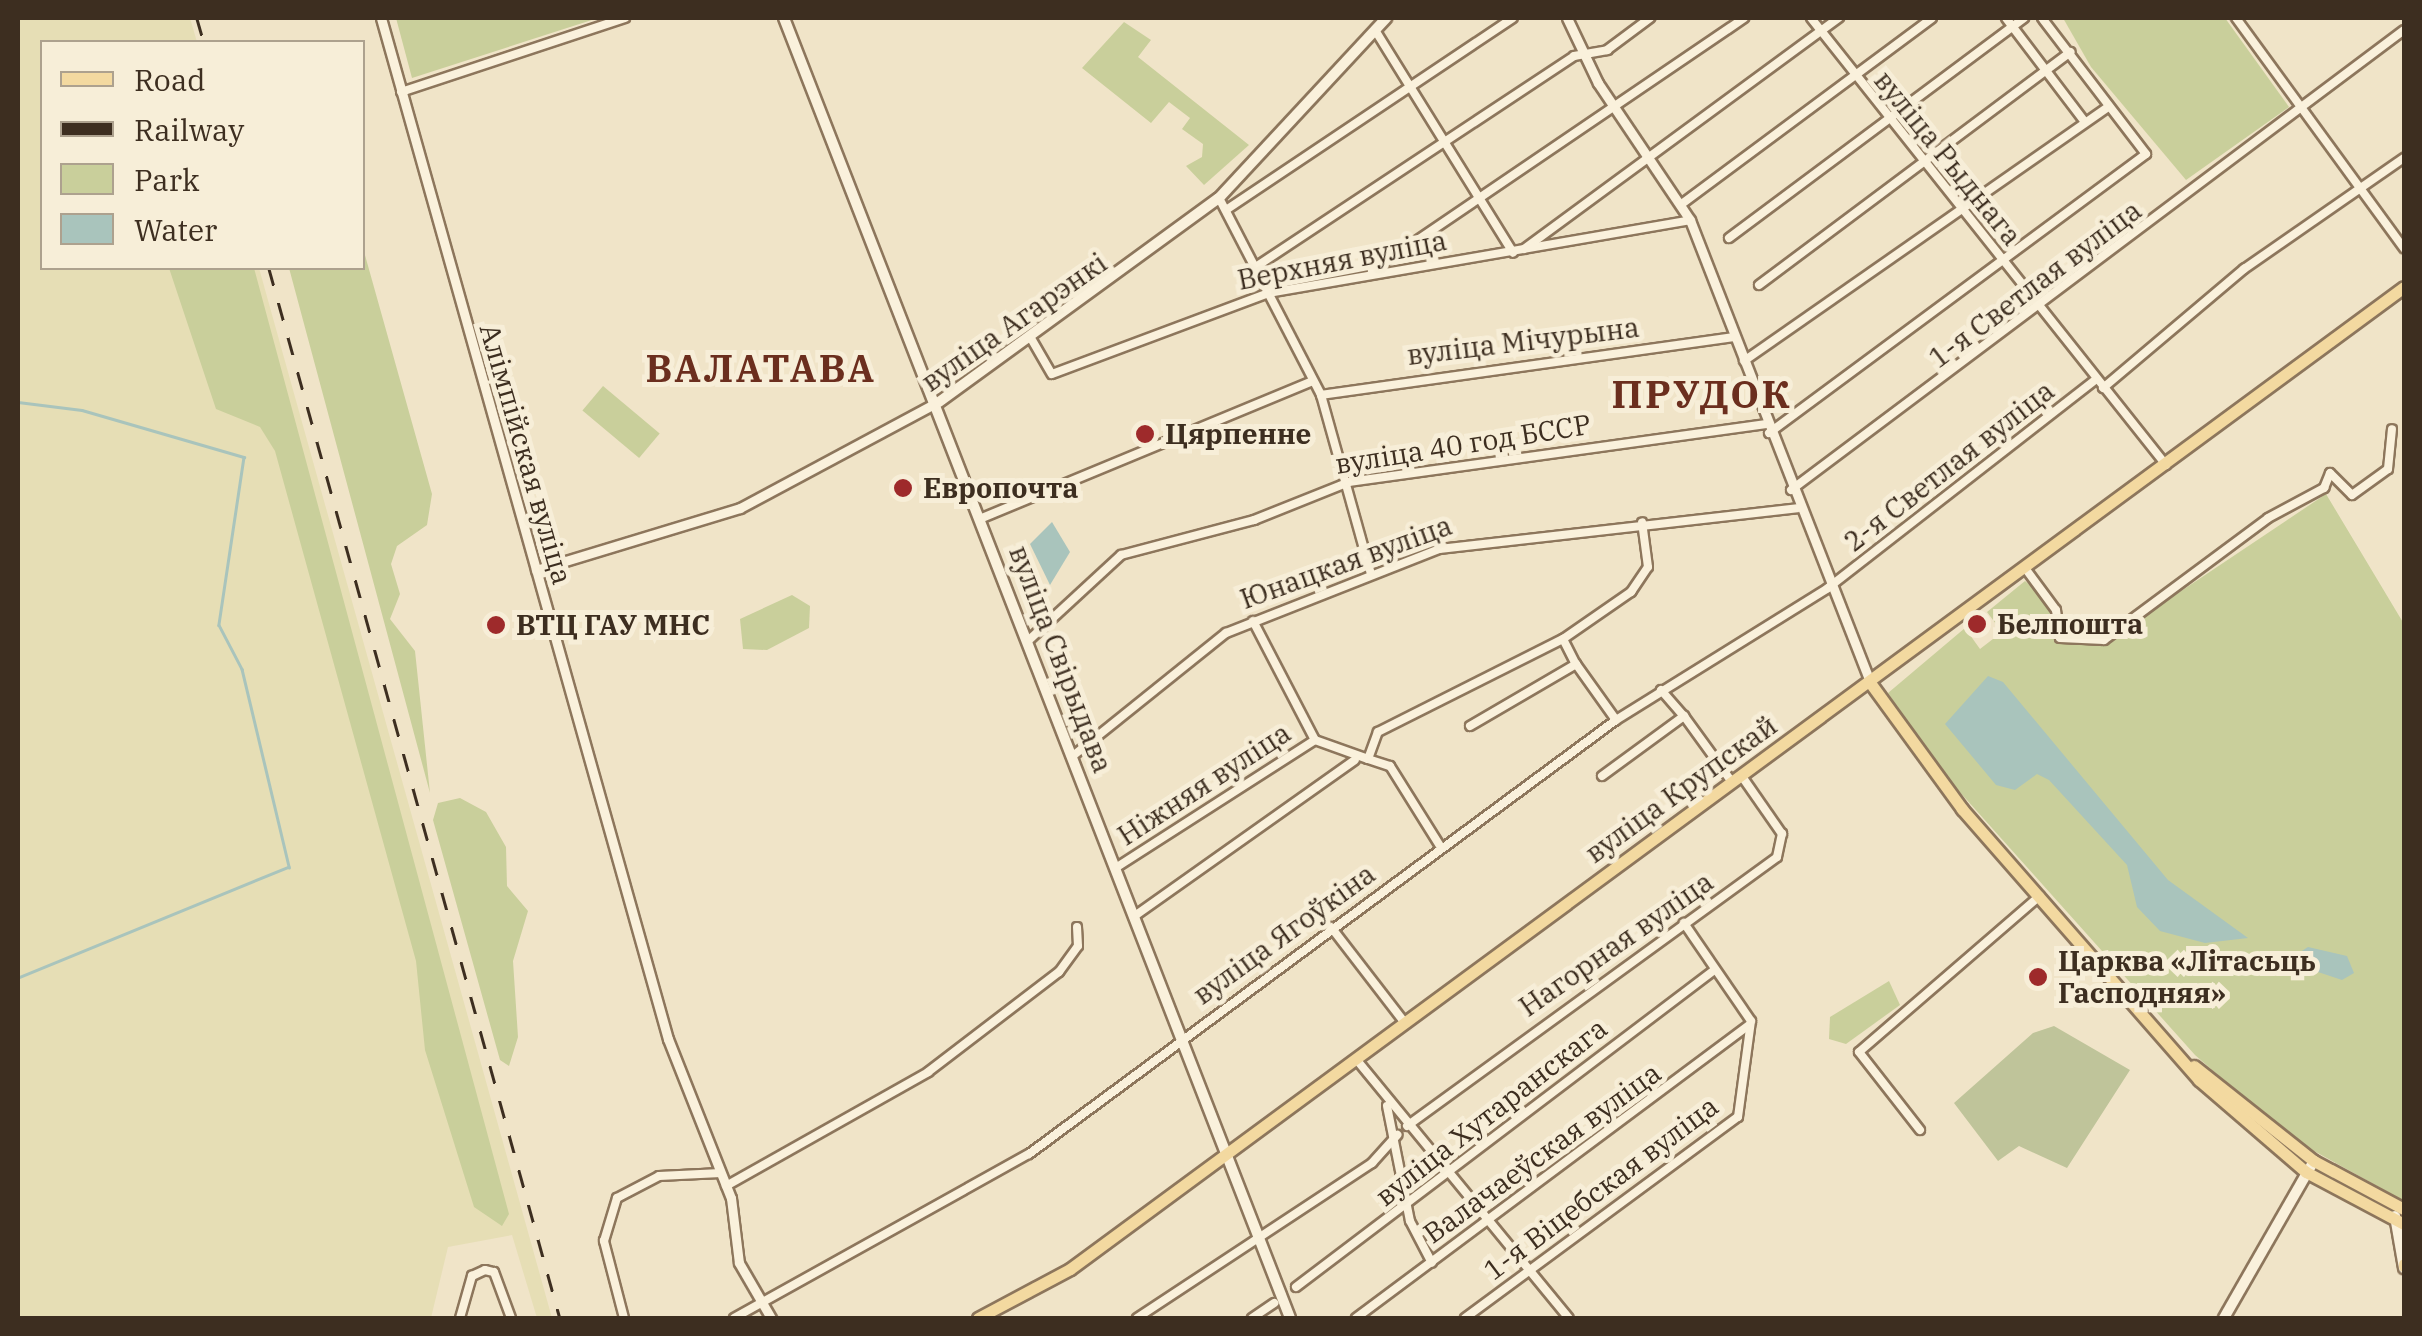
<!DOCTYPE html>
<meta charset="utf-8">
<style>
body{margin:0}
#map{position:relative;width:2422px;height:1336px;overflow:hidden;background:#f0e4c8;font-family:"IBM Plex Serif",serif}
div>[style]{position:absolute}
.farmland>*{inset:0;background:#e6deb5}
.green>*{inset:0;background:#c9cf9b;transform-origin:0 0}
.cemetery>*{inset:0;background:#bfc49a}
.water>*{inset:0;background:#a9c4bc}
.stream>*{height:2.5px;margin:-1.25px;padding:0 1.25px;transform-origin:1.25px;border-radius:1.25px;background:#a9c4bc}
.roads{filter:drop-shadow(2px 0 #8d765c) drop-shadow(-2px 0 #8d765c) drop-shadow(0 2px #8d765c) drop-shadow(0 -2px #8d765c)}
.minor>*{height:8px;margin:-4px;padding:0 4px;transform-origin:4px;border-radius:4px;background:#faf1dc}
.tertiary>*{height:9px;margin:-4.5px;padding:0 4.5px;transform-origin:4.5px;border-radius:4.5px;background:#faf1dc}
.secondary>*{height:10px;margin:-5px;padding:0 5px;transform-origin:5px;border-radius:5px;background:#faf1dc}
.primary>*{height:11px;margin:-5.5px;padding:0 5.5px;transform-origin:5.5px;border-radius:5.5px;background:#f3d9a0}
.rail>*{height:2.5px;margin-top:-1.25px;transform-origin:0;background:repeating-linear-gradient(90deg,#3d2e20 0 18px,transparent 0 36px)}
.dots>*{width:28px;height:28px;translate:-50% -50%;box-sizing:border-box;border:5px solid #f7eed8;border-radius:50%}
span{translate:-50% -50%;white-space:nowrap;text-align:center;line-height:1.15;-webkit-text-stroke:10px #f7eed8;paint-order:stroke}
.street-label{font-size:28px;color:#3d2e20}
.poi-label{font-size:28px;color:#3d2e20;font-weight:700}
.left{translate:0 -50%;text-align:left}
.district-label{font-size:38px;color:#6b2e1e;font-weight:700;letter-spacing:2.5px}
.frame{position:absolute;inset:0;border:20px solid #3d2e20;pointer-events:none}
.legend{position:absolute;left:40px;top:40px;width:325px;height:230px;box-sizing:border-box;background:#f7eed8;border:2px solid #ada18e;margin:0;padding:12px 18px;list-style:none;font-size:30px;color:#3d2e20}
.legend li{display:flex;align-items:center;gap:20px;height:50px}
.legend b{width:50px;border:2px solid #ada18e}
</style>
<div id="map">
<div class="farmland">
<i style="clip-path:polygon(18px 18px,190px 18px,197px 42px,42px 42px,42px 268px,259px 268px,552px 1318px,537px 1318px,512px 1235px,448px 1247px,431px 1318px,18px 1318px)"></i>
</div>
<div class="green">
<i style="clip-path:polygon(396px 18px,598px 18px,412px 78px)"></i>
<i style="clip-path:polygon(2063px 18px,2225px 18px,2289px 107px,2186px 180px,2091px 67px)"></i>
<i style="clip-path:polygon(1124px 22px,1151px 40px,1138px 57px,1249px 145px,1204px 185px,1186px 166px,1202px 157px,1203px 144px,1182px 129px,1190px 118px,1169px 102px,1151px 123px,1082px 68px)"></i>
<i style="clip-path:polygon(363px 248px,432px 494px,427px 525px,397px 546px,391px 564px,400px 594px,390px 619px,415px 651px,430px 793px,289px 268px,362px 268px)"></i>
<i style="clip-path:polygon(169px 268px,254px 268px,509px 1214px,502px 1226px,474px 1207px,425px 1050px,416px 961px,275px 451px,260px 427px,216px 409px)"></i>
<i style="left:603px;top:386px;width:74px;height:32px;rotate:40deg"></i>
<i style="clip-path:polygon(2326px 494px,2404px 624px,2404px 1201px,2289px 1137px,2195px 1055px,1932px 761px,1888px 693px,1965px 628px,1980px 649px,2002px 632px,1987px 612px,2025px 581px,2055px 606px,2065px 640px,2105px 642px)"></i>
<i style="clip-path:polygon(792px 595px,810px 606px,809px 628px,767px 650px,743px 649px,740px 619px)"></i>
<i style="clip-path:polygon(460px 798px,486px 812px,506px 847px,507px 886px,528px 911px,513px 961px,518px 1037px,509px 1066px,500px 1060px,433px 820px,438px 803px)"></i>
<i style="clip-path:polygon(1889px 981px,1900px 1005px,1846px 1044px,1829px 1039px,1830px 1017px)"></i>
</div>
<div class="cemetery">
<i style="clip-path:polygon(2054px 1026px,2130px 1070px,2067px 1168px,2019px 1146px,1998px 1161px,1954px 1103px,2033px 1033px)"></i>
</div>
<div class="water">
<i style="clip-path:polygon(1052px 522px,1070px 552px,1050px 585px,1030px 544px)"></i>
<i style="clip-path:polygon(1988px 676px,2003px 682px,2168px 880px,2248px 938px,2205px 943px,2160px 931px,2137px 907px,2127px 865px,2049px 780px,2037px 774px,2015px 790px,1996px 785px,1945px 724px)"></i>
<i style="clip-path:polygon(2308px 947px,2347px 956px,2354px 973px,2342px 980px,2303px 967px,2297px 954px)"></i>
</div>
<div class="stream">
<i style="left:18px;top:402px;width:64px;rotate:7.1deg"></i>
<i style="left:82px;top:410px;width:169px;rotate:16.2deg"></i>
<i style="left:244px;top:457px;width:170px;rotate:98.5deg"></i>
<i style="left:219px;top:625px;width:50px;rotate:62.4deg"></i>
<i style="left:242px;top:669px;width:204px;rotate:76.6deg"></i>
<i style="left:289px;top:867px;width:293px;rotate:157.7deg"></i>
</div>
<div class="roads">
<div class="minor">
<i style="left:1811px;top:18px;width:571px;rotate:51.54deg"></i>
<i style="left:2006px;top:18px;width:131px;rotate:52.8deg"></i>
<i style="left:2236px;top:18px;width:285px;rotate:53.9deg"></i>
<i style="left:1375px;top:30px;width:262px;rotate:58.2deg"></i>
<i style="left:401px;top:92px;width:236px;rotate:-18.3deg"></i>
<i style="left:1219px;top:198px;width:222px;rotate:62.6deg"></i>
<i style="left:1321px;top:395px;width:186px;rotate:74.4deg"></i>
<i style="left:1683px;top:203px;width:310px;rotate:-36.6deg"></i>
<i style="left:1226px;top:210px;width:345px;rotate:-33.8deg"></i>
<i style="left:1729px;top:238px;width:368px;rotate:-36.7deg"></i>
<i style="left:1524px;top:249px;width:391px;rotate:-36.3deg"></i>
<i style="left:1257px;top:266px;width:380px;rotate:-33.5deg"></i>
<i style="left:1574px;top:56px;width:34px;rotate:-10deg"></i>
<i style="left:1607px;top:50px;width:54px;rotate:-36.7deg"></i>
<i style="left:1372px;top:271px;width:450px;rotate:-34.2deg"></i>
<i style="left:1759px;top:285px;width:389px;rotate:-36.8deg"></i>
<i style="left:1032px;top:340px;width:39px;rotate:60deg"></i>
<i style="left:1052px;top:374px;width:232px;rotate:-20.5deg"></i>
<i style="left:1269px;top:293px;width:427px;rotate:-9.8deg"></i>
<i style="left:1744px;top:361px;width:445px;rotate:-34.9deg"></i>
<i style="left:2103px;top:388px;width:185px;rotate:-40.2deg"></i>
<i style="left:2244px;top:269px;width:195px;rotate:-34.8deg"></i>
<i style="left:1321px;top:395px;width:415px;rotate:-8deg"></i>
<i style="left:1769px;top:433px;width:469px;rotate:-36.5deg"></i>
<i style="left:2146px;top:154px;width:171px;rotate:-127.4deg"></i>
<i style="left:1791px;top:490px;width:766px;rotate:-36.88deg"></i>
<i style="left:982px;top:518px;width:356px;rotate:-22.5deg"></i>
<i style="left:2025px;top:568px;width:52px;rotate:53.6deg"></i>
<i style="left:2056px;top:610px;width:28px;rotate:82deg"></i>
<i style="left:2060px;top:638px;width:44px;rotate:2.6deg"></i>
<i style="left:2104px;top:640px;width:204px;rotate:-36.6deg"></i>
<i style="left:2268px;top:518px;width:64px;rotate:-28.2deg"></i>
<i style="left:2324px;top:488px;width:16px;rotate:-68deg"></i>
<i style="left:2330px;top:473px;width:31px;rotate:45deg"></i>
<i style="left:2352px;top:495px;width:44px;rotate:-35.8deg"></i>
<i style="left:2388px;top:469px;width:40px;rotate:-84.3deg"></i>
<i style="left:1253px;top:621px;width:134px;rotate:62.5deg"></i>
<i style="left:1030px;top:639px;width:124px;rotate:-42.7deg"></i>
<i style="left:1121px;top:555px;width:138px;rotate:-14.7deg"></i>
<i style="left:1254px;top:520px;width:102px;rotate:-21.8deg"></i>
<i style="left:1349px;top:482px;width:421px;rotate:-7.9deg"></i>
<i style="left:1563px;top:639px;width:28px;rotate:63deg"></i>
<i style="left:1661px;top:690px;width:35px;rotate:49deg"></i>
<i style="left:1470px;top:726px;width:123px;rotate:-30.3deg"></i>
<i style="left:1576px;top:664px;width:69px;rotate:54.5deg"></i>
<i style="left:1074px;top:755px;width:195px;rotate:-38.8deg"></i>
<i style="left:1226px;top:633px;width:229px;rotate:-21.5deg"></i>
<i style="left:1439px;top:549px;width:361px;rotate:-6.5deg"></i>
<i style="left:1368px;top:759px;width:23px;rotate:18deg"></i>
<i style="left:1390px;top:766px;width:94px;rotate:58deg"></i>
<i style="left:1602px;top:776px;width:102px;rotate:-36.2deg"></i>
<i style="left:1684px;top:716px;width:82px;rotate:54deg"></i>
<i style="left:1117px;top:867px;width:235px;rotate:-32.7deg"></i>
<i style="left:1315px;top:740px;width:56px;rotate:19.7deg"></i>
<i style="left:1368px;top:759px;width:29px;rotate:-70deg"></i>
<i style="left:1378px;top:732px;width:207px;rotate:-26.7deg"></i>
<i style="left:1563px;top:639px;width:83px;rotate:-34.7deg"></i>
<i style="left:1631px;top:592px;width:30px;rotate:-56deg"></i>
<i style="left:1648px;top:567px;width:45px;rotate:-97.6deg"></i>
<i style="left:1136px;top:915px;width:268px;rotate:-35.3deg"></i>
<i style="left:1331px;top:927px;width:121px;rotate:52.4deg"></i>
<i style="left:1356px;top:1059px;width:335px;rotate:50.6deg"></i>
<i style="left:1387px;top:1106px;width:117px;rotate:78.7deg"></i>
<i style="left:1410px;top:1221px;width:47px;rotate:62.4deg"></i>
<i style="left:1407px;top:1126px;width:457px;rotate:-36deg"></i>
<i style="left:1777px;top:857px;width:24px;rotate:-78deg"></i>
<i style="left:1782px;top:834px;width:72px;rotate:-124.8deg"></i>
<i style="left:1920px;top:1130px;width:99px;rotate:-128deg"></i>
<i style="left:1859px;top:1052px;width:239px;rotate:-40.8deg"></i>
<i style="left:726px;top:1186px;width:232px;rotate:-29.4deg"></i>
<i style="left:928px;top:1072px;width:165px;rotate:-37.4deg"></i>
<i style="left:1059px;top:972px;width:32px;rotate:-54deg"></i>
<i style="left:1078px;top:946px;width:19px;rotate:-93deg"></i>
<i style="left:1296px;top:1287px;width:523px;rotate:-37.15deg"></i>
<i style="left:460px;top:1318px;width:44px;rotate:-74.1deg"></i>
<i style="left:472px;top:1276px;width:14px;rotate:-25deg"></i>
<i style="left:485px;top:1270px;width:9px;rotate:13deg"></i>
<i style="left:494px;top:1272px;width:49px;rotate:69.7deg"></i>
<i style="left:624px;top:1318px;width:80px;rotate:-104.6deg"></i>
<i style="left:604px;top:1241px;width:45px;rotate:-73.2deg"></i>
<i style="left:617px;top:1198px;width:47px;rotate:-27.6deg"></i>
<i style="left:659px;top:1176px;width:62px;rotate:-2.8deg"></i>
<i style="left:734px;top:1318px;width:338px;rotate:-29.1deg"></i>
<i style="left:1029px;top:1154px;width:730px;rotate:-36.48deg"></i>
<i style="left:1616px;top:720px;width:250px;rotate:-31.9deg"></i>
<i style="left:1828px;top:588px;width:340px;rotate:-37.9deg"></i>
<i style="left:1137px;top:1318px;width:282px;rotate:-33.4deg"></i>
<i style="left:1372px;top:1163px;width:38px;rotate:-48deg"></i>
<i style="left:1252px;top:1318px;width:27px;rotate:-34deg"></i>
<i style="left:1356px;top:1318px;width:490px;rotate:-36.7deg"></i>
<i style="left:1465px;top:1318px;width:339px;rotate:-36.4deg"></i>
<i style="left:1738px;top:1117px;width:97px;rotate:-82.3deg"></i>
<i style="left:1751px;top:1021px;width:119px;rotate:-124.4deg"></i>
</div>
<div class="tertiary">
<i style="left:381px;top:18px;width:1061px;rotate:74.3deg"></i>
<i style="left:668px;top:1039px;width:171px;rotate:68.4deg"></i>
<i style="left:731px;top:1198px;width:65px;rotate:83deg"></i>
<i style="left:739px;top:1263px;width:64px;rotate:59.8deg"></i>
<i style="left:1567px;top:18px;width:72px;rotate:64.5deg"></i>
<i style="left:1598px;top:83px;width:165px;rotate:56.1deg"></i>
<i style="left:1690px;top:220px;width:498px;rotate:68.7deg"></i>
<i style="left:536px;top:570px;width:213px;rotate:-16.9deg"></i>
<i style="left:740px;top:508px;width:222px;rotate:-28.2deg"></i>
</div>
<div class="secondary">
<i style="left:784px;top:18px;width:1395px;rotate:68.73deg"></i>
<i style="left:939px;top:402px;width:346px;rotate:-36.1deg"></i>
<i style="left:1219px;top:198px;width:246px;rotate:-47.1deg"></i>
<i style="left:2395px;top:1216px;width:53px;rotate:80.2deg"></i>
<i style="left:2224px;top:1318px;width:181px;rotate:-60.2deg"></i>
</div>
<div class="primary">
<i style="left:1871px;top:684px;width:155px;rotate:53.9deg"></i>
<i style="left:1962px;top:809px;width:360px;rotate:48.8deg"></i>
<i style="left:2199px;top:1080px;width:141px;rotate:40.7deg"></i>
<i style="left:2306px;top:1172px;width:111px;rotate:28deg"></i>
<i style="left:2194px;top:1066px;width:153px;rotate:38.4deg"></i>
<i style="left:2314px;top:1161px;width:102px;rotate:28.1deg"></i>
<i style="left:2404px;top:1266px;width:2px;rotate:-90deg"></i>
<i style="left:978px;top:1318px;width:104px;rotate:-28deg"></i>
<i style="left:1070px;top:1269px;width:1656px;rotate:-36.36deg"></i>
</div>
</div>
<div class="rail">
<i style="left:197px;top:18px;width:25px;rotate:74deg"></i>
<i style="left:269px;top:268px;width:1090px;rotate:74.51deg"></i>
</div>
<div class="dots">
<i style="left:1145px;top:434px;background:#9e2a2b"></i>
<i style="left:903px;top:488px;background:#9e2a2b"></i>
<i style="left:1977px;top:624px;background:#9e2a2b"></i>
<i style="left:496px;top:625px;background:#9e2a2b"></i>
<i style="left:2038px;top:977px;background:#9e2a2b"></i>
</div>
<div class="street-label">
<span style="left:1948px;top:158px;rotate:51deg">вуліца Рыднага</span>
<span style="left:1342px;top:260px;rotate:-11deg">Верхняя вуліца</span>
<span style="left:2035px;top:284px;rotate:-37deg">1-я Светлая вуліца</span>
<span style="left:1014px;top:322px;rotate:-35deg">вуліца Агарэнкі</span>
<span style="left:1523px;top:341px;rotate:-7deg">вуліца Мічурына</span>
<span style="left:1463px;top:444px;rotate:-9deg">вуліца 40 год БССР</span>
<span style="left:526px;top:454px;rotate:74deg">Алімпійская вуліца</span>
<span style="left:1949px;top:466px;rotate:-38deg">2-я Светлая вуліца</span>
<span style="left:1346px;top:562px;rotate:-20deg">Юнацкая вуліца</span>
<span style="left:1061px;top:659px;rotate:69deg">вуліца Свірыдава</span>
<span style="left:1204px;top:784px;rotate:-33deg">Ніжняя вуліца</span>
<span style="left:1681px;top:789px;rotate:-36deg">вуліца Крупскай</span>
<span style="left:1284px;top:934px;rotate:-36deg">вуліца Ягоўкіна</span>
<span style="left:1616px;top:944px;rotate:-35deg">Нагорная вуліца</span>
<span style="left:1491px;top:1112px;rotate:-38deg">вуліца Хутаранскага</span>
<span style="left:1542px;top:1153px;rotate:-36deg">Валачаеўская вуліца</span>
<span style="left:1601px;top:1188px;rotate:-37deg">1-я Віцебская вуліца</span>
</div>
<div class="poi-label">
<span class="left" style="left:1165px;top:434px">Цярпенне</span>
<span class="left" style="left:923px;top:488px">Европочта</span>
<span class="left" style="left:1997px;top:624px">Белпошта</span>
<span class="left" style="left:516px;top:625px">ВТЦ ГАУ МНС</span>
<span class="left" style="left:2058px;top:977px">Царква «Літасьць<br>Гасподняя»</span>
</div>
<div class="district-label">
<span style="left:761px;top:368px">ВАЛАТАВА</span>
<span style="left:1702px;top:394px">ПРУДОК</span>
</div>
<div class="frame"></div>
<ul class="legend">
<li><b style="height:12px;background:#f3d9a0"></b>Road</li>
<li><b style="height:12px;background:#3d2e20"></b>Railway</li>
<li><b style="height:28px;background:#c9cf9b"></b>Park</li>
<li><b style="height:28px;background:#a9c4bc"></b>Water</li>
</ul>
</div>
